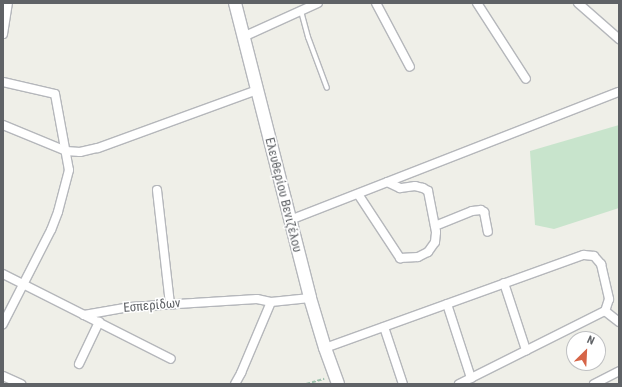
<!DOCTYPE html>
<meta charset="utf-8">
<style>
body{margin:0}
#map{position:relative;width:622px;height:387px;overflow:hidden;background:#efefe8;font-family:"Roboto Condensed",sans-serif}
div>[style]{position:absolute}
.green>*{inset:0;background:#c8e4cc}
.path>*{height:2px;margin-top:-1px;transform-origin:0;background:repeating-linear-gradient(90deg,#a2c4b0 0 4px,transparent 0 6px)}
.roads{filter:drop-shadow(1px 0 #b5b7bb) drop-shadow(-1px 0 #b5b7bb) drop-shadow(0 1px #b5b7bb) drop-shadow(0 -1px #b5b7bb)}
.lane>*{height:4px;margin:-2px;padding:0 2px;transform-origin:2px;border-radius:2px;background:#fff}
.street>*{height:8px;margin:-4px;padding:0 4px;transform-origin:4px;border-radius:4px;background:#fff}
.secondary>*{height:12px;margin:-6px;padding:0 6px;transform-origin:6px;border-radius:6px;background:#fff}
span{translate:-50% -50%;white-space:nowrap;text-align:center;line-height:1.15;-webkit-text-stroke:3px #fff;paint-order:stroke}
.street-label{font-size:13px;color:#5f6266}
.frame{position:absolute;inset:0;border:4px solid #5f6266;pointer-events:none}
.north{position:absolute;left:566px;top:331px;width:40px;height:40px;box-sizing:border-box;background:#fff;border:1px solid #bfc0c2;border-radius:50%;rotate:24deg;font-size:11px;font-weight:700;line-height:16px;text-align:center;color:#5f6266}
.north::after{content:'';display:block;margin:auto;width:14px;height:18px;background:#d66548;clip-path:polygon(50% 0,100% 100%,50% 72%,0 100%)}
</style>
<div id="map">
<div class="green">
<i style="clip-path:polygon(619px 125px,619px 208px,554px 229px,535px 225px,530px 151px)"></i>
</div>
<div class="path">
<i style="left:306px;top:384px;width:19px;rotate:-16deg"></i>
</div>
<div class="roads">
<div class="lane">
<i style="left:301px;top:11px;width:27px;rotate:75deg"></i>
<i style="left:308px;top:37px;width:54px;rotate:69.6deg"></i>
</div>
<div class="street">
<i style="left:376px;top:3px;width:72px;rotate:62deg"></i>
<i style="left:477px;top:3px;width:90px;rotate:57.2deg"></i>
<i style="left:578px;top:3px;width:55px;rotate:41.3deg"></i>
<i style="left:3px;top:34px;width:31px;rotate:-81deg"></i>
<i style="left:243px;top:37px;width:82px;rotate:-24.4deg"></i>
<i style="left:3px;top:82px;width:53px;rotate:13deg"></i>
<i style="left:55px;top:94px;width:77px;rotate:79.6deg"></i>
<i style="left:69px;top:170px;width:43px;rotate:104.7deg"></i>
<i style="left:58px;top:212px;width:19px;rotate:111deg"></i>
<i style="left:51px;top:230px;width:106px;rotate:117.1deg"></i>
<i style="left:3px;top:125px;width:68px;rotate:22.4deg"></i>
<i style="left:66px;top:151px;width:14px;rotate:4deg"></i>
<i style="left:80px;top:152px;width:18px;rotate:-13deg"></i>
<i style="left:98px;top:148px;width:169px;rotate:-20deg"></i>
<i style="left:157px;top:190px;width:115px;rotate:83.5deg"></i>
<i style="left:358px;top:194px;width:77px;rotate:56.7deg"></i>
<i style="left:400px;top:258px;width:18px;rotate:-3deg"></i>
<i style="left:418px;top:257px;width:11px;rotate:-27deg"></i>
<i style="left:428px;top:252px;width:12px;rotate:-55deg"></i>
<i style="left:435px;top:242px;width:10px;rotate:-84deg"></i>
<i style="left:436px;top:232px;width:42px;rotate:-101deg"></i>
<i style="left:428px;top:191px;width:6px;rotate:-149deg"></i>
<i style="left:423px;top:188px;width:8px;rotate:-166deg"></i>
<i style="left:415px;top:186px;width:15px;rotate:172deg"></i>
<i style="left:400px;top:188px;width:14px;rotate:-155deg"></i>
<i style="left:290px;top:220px;width:353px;rotate:-21.3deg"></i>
<i style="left:435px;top:226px;width:40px;rotate:-22deg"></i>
<i style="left:472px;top:211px;width:9px;rotate:-6deg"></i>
<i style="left:481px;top:210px;width:4px;rotate:34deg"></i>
<i style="left:484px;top:212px;width:20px;rotate:79deg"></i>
<i style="left:3px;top:274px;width:91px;rotate:26.8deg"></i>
<i style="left:84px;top:315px;width:47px;rotate:-9.9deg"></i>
<i style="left:130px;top:307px;width:127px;rotate:-3.6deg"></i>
<i style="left:257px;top:299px;width:14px;rotate:12deg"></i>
<i style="left:271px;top:302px;width:39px;rotate:-6deg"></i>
<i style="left:504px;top:283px;width:71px;rotate:71.8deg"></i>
<i style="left:447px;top:304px;width:78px;rotate:72deg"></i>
<i style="left:84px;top:315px;width:97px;rotate:26.8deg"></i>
<i style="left:384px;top:327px;width:60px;rotate:71.6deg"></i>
<i style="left:325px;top:348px;width:275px;rotate:-19.8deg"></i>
<i style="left:584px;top:255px;width:10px;rotate:6deg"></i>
<i style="left:594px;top:256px;width:11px;rotate:49deg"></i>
<i style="left:601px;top:264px;width:36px;rotate:77deg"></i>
<i style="left:609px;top:299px;width:13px;rotate:108deg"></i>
<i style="left:605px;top:311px;width:18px;rotate:38deg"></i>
<i style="left:79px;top:364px;width:47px;rotate:-64.5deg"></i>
<i style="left:3px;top:376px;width:20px;rotate:24deg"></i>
<i style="left:235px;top:384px;width:13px;rotate:-61deg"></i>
<i style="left:241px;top:373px;width:77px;rotate:-67.1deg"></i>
<i style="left:459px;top:384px;width:163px;rotate:-26.6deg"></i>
<i style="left:594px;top:384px;width:28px;rotate:-27deg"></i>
</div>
<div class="secondary">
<i style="left:235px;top:3px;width:304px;rotate:75.7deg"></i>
<i style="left:310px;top:298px;width:52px;rotate:73.3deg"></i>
<i style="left:325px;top:348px;width:38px;rotate:70deg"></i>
</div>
</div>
<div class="street-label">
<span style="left:283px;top:195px;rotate:76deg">Ελευθερίου Βενιζέλου</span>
<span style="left:152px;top:306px;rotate:-5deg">Εσπερίδων</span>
</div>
<div class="frame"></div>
<div class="north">N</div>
</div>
